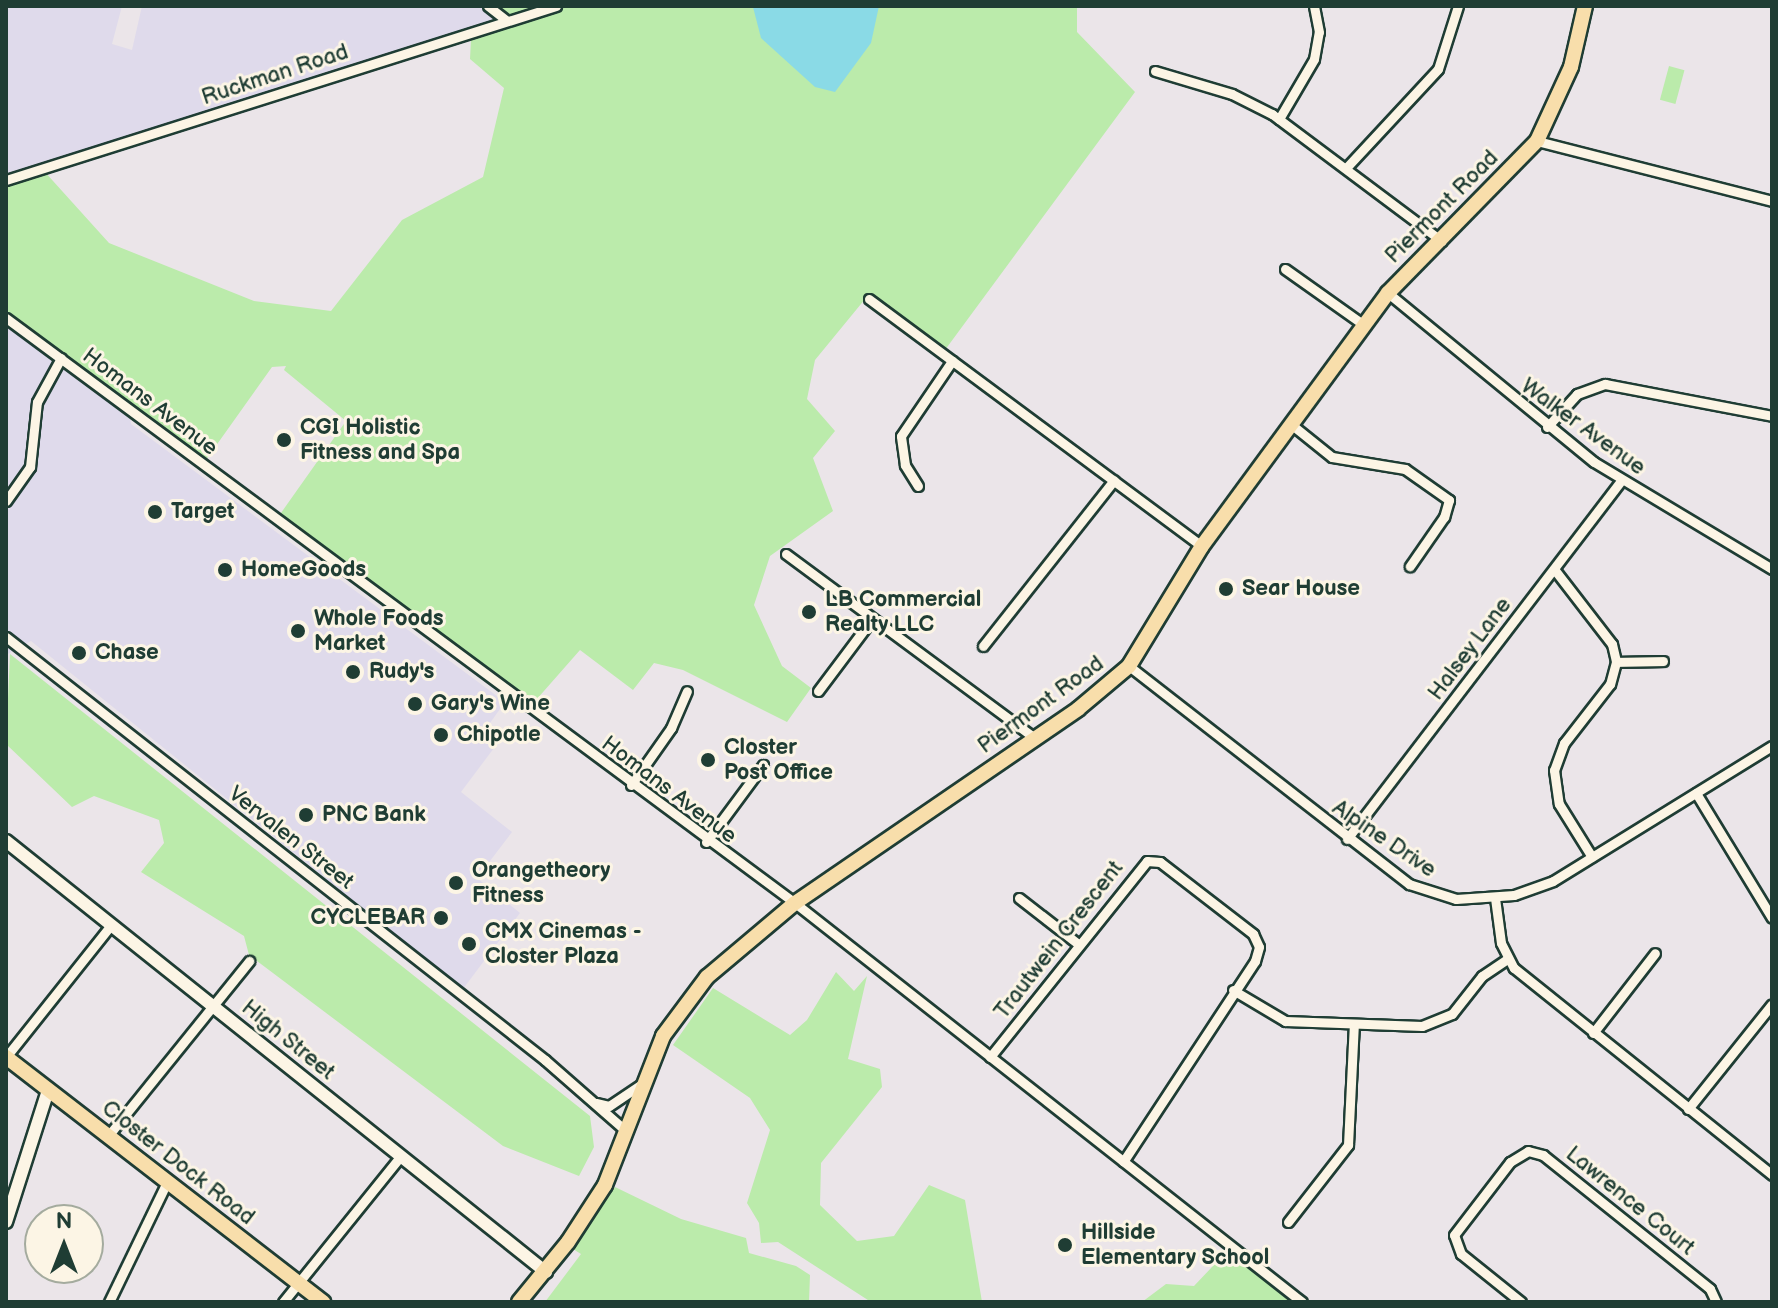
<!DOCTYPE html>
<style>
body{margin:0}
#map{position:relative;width:1778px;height:1308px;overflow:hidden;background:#ebe5e9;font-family:"Balsamiq Sans",sans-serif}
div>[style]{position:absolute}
.built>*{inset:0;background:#dfdaeb}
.green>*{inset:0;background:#bbebab;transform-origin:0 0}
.water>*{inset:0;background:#8adae6}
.roads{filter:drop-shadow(2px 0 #1f3d34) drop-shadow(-2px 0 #1f3d34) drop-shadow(0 2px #1f3d34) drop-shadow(0 -2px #1f3d34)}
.minor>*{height:9px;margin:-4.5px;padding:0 4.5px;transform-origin:4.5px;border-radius:4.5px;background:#fcf5e5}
.tertiary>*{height:12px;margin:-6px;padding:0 6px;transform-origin:6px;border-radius:6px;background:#fcf5e5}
.primary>*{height:14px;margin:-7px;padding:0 7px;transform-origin:7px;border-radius:7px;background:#f8deab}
.dots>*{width:22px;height:22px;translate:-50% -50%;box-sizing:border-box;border:4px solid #fcf5e5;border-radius:50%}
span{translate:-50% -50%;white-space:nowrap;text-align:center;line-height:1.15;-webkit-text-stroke:6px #fcf5e5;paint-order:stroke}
.street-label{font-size:22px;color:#1f3d34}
.poi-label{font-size:22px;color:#1f3d34;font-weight:700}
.left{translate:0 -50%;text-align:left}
.right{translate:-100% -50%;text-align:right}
.frame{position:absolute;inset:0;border:8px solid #1f3d34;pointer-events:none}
.north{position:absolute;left:24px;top:1204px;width:80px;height:80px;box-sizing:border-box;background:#fcf5e5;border:2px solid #a4ab9e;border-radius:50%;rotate:0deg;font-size:22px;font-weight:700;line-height:32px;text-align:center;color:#1f3d34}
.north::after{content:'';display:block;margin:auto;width:28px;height:36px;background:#1f3d34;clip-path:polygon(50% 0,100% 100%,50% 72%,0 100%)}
</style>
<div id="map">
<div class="built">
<i style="clip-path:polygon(6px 6px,122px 6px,112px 44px,132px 50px,142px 6px,487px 6px,512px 25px,6px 184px)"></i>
<i style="clip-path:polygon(6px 317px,129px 409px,131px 424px,505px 702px,480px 737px,494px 748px,461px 792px,512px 832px,477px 878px,520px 913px,463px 989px,31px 641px,6px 655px)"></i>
</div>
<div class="green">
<i style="clip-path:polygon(487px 6px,1077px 6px,1077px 32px,1135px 92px,945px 350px,870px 293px,815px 360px,807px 399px,835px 431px,813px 458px,833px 511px,770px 556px,754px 605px,782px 666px,811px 688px,787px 722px,683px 670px,654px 663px,633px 690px,580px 650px,529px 708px,276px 520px,346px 421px,284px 370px,286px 366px,272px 367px,203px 464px,6px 317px,6px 184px,44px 171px,109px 243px,254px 301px,331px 311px,402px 220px,483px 177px,504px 88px,470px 59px,471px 39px,511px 25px)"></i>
<i style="left:1669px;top:66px;width:16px;height:35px;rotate:15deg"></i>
<i style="clip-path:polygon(10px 654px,590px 1116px,594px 1147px,579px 1176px,503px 1146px,249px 955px,244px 936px,141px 872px,164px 843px,159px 820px,94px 796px,72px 807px,6px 744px)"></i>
<i style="clip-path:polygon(836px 972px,854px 991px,867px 976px,848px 1059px,880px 1069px,882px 1087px,821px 1163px,820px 1205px,857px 1241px,894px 1236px,929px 1185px,965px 1200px,982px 1302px,871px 1302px,778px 1242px,761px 1243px,759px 1223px,747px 1203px,770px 1130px,750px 1098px,673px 1045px,713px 988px,790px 1035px,807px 1020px)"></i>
<i style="clip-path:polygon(615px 1187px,681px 1219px,746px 1238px,749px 1253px,796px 1266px,810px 1275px,809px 1302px,545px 1302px,581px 1254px,573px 1249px)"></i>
<i style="clip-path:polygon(1230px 1248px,1298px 1302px,1142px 1302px,1166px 1284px,1194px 1286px)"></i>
</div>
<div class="water">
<i style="clip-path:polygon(879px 6px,871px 43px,835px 92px,815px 87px,761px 38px,753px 7px)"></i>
</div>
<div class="roads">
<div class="minor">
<i style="left:488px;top:6px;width:24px;rotate:38deg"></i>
<i style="left:1155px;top:71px;width:80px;rotate:16.6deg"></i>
<i style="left:1232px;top:94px;width:45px;rotate:26.6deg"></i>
<i style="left:1272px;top:114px;width:212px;rotate:36.8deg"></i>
<i style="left:1279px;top:119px;width:69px;rotate:-59.7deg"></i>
<i style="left:1314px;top:59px;width:27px;rotate:-80deg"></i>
<i style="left:1319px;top:32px;width:26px;rotate:-101deg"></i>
<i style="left:1537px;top:141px;width:243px;rotate:14.3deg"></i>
<i style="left:1346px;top:168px;width:135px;rotate:-47.1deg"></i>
<i style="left:1438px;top:69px;width:66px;rotate:-72.4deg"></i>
<i style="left:6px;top:180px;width:577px;rotate:-17.56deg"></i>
<i style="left:1285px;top:269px;width:97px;rotate:35.3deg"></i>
<i style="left:1388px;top:293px;width:266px;rotate:39.4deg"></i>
<i style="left:1594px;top:462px;width:208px;rotate:31deg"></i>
<i style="left:869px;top:299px;width:415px;rotate:36.6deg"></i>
<i style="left:6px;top:318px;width:982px;rotate:36.55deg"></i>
<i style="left:795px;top:903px;width:645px;rotate:38.2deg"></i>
<i style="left:1292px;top:425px;width:51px;rotate:38.7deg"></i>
<i style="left:1332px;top:457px;width:74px;rotate:9.3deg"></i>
<i style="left:1405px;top:469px;width:54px;rotate:35.2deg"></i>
<i style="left:1449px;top:500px;width:18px;rotate:106deg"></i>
<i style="left:1444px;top:517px;width:60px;rotate:124.8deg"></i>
<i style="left:1547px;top:427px;width:45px;rotate:-47.7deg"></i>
<i style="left:1577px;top:394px;width:30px;rotate:-20deg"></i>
<i style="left:1605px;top:384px;width:170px;rotate:10.8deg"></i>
<i style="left:918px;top:486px;width:25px;rotate:-122deg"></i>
<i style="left:905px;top:465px;width:29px;rotate:-98deg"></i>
<i style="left:901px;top:436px;width:91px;rotate:-55.8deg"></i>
<i style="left:6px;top:501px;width:42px;rotate:-54.8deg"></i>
<i style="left:30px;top:467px;width:65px;rotate:-83.9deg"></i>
<i style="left:37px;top:402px;width:50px;rotate:-61.4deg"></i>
<i style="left:786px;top:554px;width:310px;rotate:36.5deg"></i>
<i style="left:1554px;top:569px;width:95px;rotate:52.3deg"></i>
<i style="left:1612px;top:644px;width:18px;rotate:77deg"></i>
<i style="left:1616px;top:662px;width:23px;rotate:105deg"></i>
<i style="left:1610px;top:684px;width:75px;rotate:127.9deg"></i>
<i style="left:1564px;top:743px;width:29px;rotate:110deg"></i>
<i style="left:1554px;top:770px;width:34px;rotate:82deg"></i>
<i style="left:1559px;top:804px;width:62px;rotate:58.1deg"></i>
<i style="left:6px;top:637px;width:685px;rotate:38.12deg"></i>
<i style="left:545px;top:1060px;width:106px;rotate:41.2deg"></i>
<i style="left:983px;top:646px;width:211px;rotate:-51.7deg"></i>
<i style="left:1616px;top:662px;width:47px;rotate:-1.2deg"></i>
<i style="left:1129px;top:666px;width:355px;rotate:37.9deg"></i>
<i style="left:1409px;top:884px;width:49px;rotate:17.7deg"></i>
<i style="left:1456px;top:899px;width:58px;rotate:-3.9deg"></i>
<i style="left:1514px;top:895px;width:41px;rotate:-19.7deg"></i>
<i style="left:1553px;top:881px;width:257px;rotate:-31.7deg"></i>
<i style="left:818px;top:691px;width:90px;rotate:-53.1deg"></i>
<i style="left:631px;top:785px;width:70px;rotate:-54.9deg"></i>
<i style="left:671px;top:728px;width:40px;rotate:-66.6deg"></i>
<i style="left:1696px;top:793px;width:146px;rotate:58.7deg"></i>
<i style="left:1347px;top:839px;width:451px;rotate:-52.6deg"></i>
<i style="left:706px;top:842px;width:96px;rotate:-53.5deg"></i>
<i style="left:1019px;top:898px;width:75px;rotate:37.9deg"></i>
<i style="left:1495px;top:898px;width:45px;rotate:82.4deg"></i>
<i style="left:1501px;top:943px;width:28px;rotate:63deg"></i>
<i style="left:1514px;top:968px;width:331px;rotate:38.7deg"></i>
<i style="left:1233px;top:990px;width:61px;rotate:30.8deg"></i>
<i style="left:1285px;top:1021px;width:137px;rotate:2.1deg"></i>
<i style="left:1422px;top:1026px;width:32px;rotate:-22deg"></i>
<i style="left:1452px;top:1014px;width:48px;rotate:-51.7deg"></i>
<i style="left:1482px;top:976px;width:30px;rotate:-34deg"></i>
<i style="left:1593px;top:1033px;width:101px;rotate:-52.2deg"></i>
<i style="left:6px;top:1057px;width:169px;rotate:-51.5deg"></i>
<i style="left:990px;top:1057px;width:251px;rotate:-51.3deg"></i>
<i style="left:1147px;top:861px;width:13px;rotate:4deg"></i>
<i style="left:1160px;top:862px;width:118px;rotate:37.7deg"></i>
<i style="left:1253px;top:934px;width:14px;rotate:65deg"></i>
<i style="left:1259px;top:947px;width:15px;rotate:106deg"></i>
<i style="left:1255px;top:961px;width:240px;rotate:123.3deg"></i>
<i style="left:596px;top:1103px;width:13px;rotate:13deg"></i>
<i style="left:609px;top:1106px;width:40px;rotate:-34deg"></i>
<i style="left:1688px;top:1109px;width:134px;rotate:-51.3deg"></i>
<i style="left:108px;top:1136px;width:225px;rotate:-51.1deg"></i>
<i style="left:1288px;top:1222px;width:98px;rotate:-52.1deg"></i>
<i style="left:1348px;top:1145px;width:121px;rotate:-87.2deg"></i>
<i style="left:109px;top:1302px;width:133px;rotate:-64.2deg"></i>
<i style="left:283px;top:1302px;width:188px;rotate:-51.1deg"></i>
<i style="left:1521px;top:1302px;width:77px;rotate:-141.3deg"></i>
<i style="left:1461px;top:1254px;width:20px;rotate:-110deg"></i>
<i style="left:1454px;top:1235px;width:92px;rotate:-52.5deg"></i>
<i style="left:1510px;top:1162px;width:21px;rotate:-31deg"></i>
<i style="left:1528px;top:1151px;width:16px;rotate:15deg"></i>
<i style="left:1543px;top:1155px;width:214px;rotate:38.7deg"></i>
<i style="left:1710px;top:1289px;width:14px;rotate:65deg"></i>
</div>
<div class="tertiary">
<i style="left:6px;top:841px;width:691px;rotate:38.6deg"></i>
<i style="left:6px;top:1222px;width:139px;rotate:-72.3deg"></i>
</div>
<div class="primary">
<i style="left:6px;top:1057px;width:401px;rotate:37.7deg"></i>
<i style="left:519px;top:1302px;width:77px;rotate:-50.8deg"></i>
<i style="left:568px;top:1242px;width:68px;rotate:-57deg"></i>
<i style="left:605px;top:1185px;width:160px;rotate:-68.7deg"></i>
<i style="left:663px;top:1036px;width:74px;rotate:-53.3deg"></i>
<i style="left:707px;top:977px;width:115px;rotate:-40.1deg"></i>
<i style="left:795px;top:903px;width:343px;rotate:-34.4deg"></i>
<i style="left:1078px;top:709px;width:67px;rotate:-40.1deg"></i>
<i style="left:1129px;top:666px;width:140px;rotate:-58.7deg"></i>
<i style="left:1202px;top:546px;width:314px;rotate:-53.7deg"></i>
<i style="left:1388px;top:293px;width:213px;rotate:-45.6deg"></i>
<i style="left:1537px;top:141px;width:81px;rotate:-65.3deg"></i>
<i style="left:1571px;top:67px;width:63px;rotate:-77.1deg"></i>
</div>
</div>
<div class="dots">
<i style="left:284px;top:440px;background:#1f3d34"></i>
<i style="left:155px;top:512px;background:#1f3d34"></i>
<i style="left:225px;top:570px;background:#1f3d34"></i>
<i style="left:1226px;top:589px;background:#1f3d34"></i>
<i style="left:809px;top:612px;background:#1f3d34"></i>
<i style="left:298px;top:631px;background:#1f3d34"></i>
<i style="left:79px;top:653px;background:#1f3d34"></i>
<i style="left:353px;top:672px;background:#1f3d34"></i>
<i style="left:415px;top:704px;background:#1f3d34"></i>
<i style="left:441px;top:735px;background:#1f3d34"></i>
<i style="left:708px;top:760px;background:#1f3d34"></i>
<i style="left:306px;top:815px;background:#1f3d34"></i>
<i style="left:456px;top:883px;background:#1f3d34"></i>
<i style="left:441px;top:918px;background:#1f3d34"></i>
<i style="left:469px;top:944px;background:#1f3d34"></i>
<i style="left:1065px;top:1245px;background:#1f3d34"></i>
</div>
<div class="street-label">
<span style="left:275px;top:75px;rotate:-18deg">Ruckman Road</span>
<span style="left:1442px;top:207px;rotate:-45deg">Piermont Road</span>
<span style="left:150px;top:402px;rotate:37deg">Homans Avenue</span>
<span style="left:1583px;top:427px;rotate:36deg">Walker Avenue</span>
<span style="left:1470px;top:649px;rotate:-53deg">Halsey Lane</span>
<span style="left:1041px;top:705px;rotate:-36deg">Piermont Road</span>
<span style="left:669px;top:790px;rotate:37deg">Homans Avenue</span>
<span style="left:291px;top:838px;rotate:38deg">Vervalen Street</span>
<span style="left:1384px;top:839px;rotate:34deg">Alpine Drive</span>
<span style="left:1059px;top:940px;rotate:-52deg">Trautwein Crescent</span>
<span style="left:288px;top:1040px;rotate:39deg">High Street</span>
<span style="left:178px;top:1163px;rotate:38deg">Closter Dock Road</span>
<span style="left:1630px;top:1201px;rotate:39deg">Lawrence Court</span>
</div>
<div class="poi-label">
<span class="left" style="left:300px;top:440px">CGI Holistic<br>Fitness and Spa</span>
<span class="left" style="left:171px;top:512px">Target</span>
<span class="left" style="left:241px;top:570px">HomeGoods</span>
<span class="left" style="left:1242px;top:589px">Sear House</span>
<span class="left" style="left:825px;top:612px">LB Commercial<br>Realty LLC</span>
<span class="left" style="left:314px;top:631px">Whole Foods<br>Market</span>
<span class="left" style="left:95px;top:653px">Chase</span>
<span class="left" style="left:369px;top:672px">Rudy's</span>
<span class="left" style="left:431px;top:704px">Gary's Wine</span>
<span class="left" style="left:457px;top:735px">Chipotle</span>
<span class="left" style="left:724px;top:760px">Closter<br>Post Office</span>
<span class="left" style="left:322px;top:815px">PNC Bank</span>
<span class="left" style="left:472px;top:883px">Orangetheory<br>Fitness</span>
<span class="right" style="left:425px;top:918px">CYCLEBAR</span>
<span class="left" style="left:485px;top:944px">CMX Cinemas -<br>Closter Plaza</span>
<span class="left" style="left:1081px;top:1245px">Hillside<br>Elementary School</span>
</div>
<div class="frame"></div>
<div class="north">N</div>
</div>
